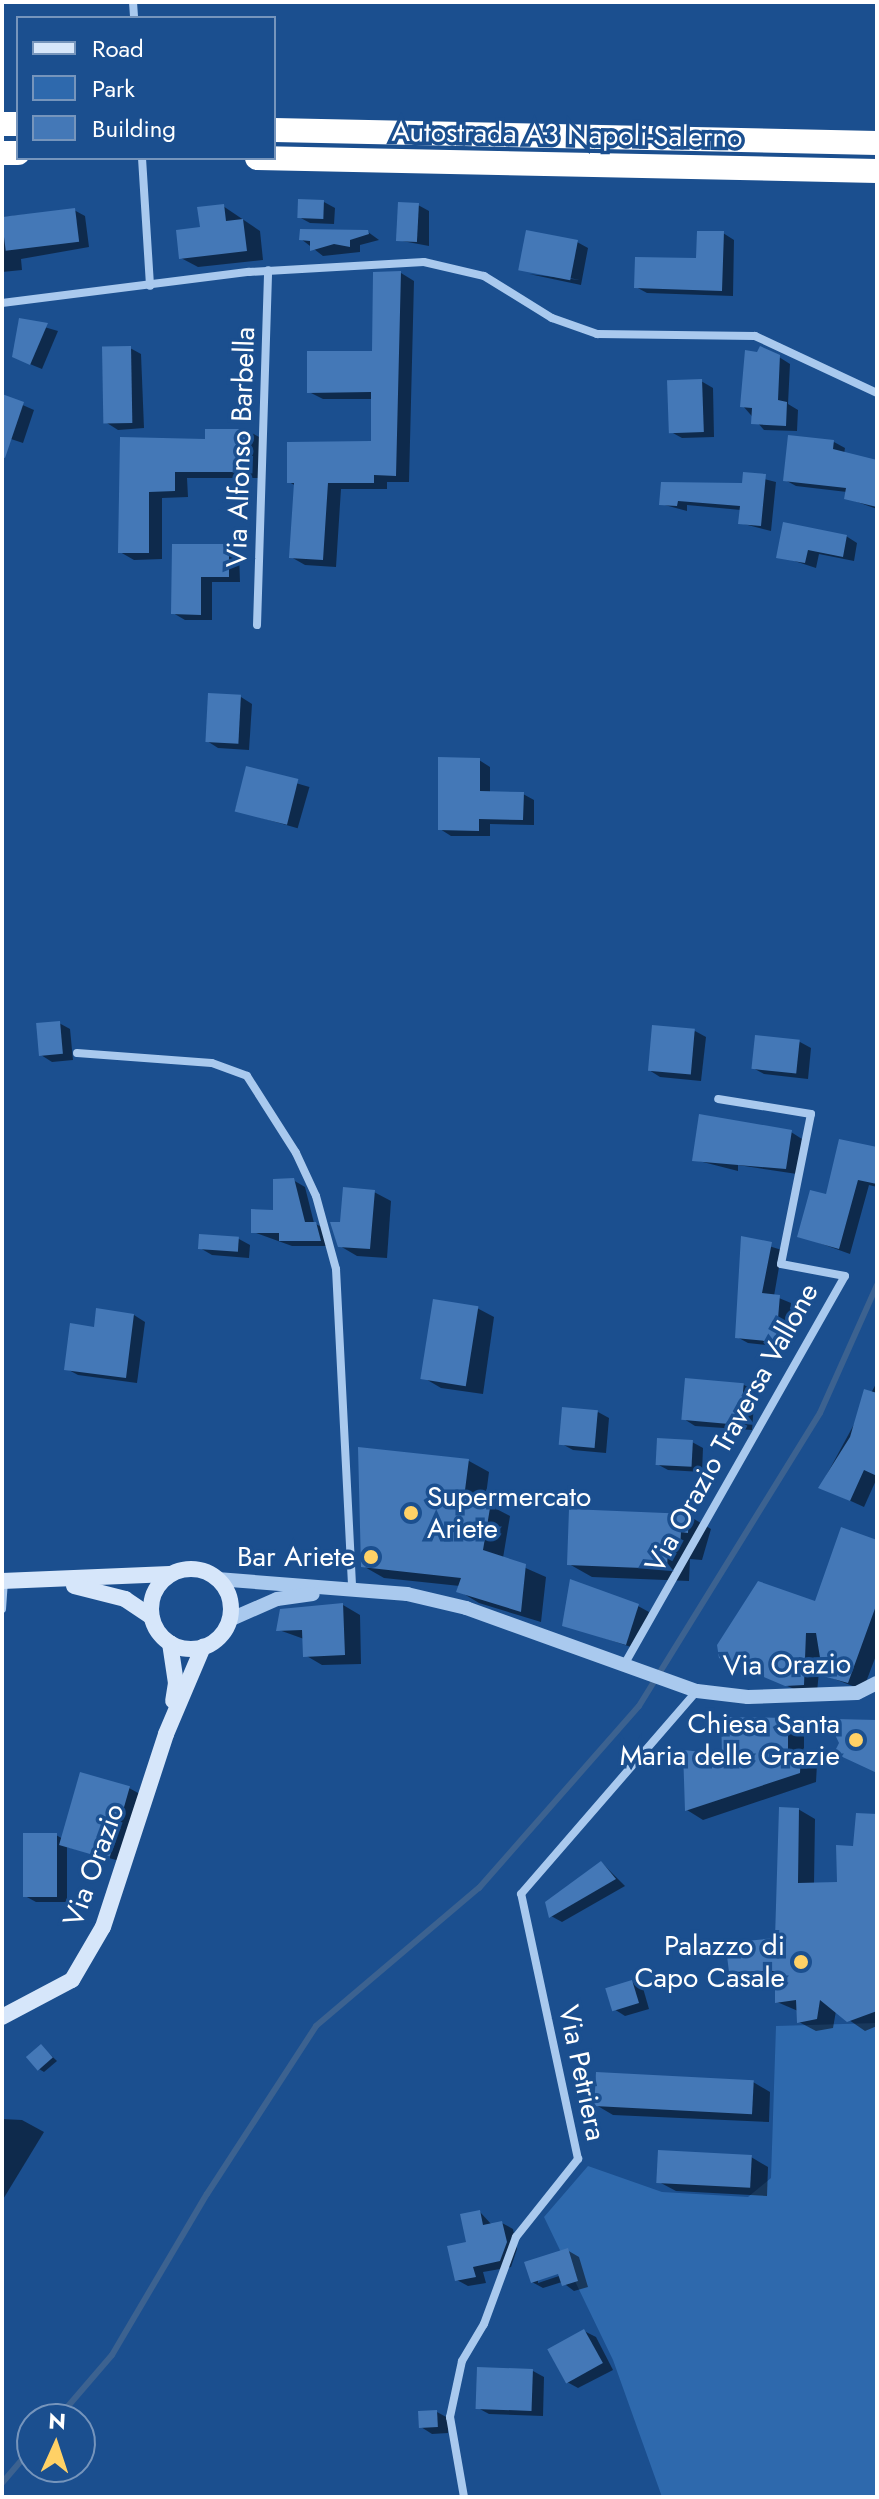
<!DOCTYPE html>
<style>
body{margin:0}
#map{position:relative;width:879px;height:2499px;overflow:hidden;background:#1b4f8f;font-family:Jost,sans-serif}
div>[style]{position:absolute}
.green>*{inset:0;background:#2e69ad}
.shadow>*{inset:0;background:#0007;transform-origin:0 0}
.stream>*{height:6px;margin:-3px;padding:0 3px;transform-origin:3px;border-radius:3px;background:#3c6290}
.building>*{inset:0;background:#4478b7;transform-origin:0 0}
.minor>*{height:8px;margin:-4px;padding:0 4px;transform-origin:4px;border-radius:4px;background:#a9c9ee}
.tertiary>*{height:14px;margin:-7px;padding:0 7px;transform-origin:7px;border-radius:7px;background:#a9c9ee}
.secondary>*{height:16px;margin:-8px;padding:0 8px;transform-origin:8px;border-radius:8px;background:#d6e6fa}
.secondary>.ring{margin:-8px;padding:0;box-sizing:content-box;background:none;border:16px solid #d6e6fa;border-radius:50%}
.motorway>*{height:24px;margin:-12px;padding:0 12px;transform-origin:12px;border-radius:12px;background:#fff}
.dots>*{width:22px;height:22px;translate:-50% -50%;box-sizing:border-box;border:4px solid #1b4f8f;border-radius:50%}
span{translate:-50% -50%;white-space:nowrap;text-align:center;line-height:1.15;-webkit-text-stroke:7px #1b4f8f;paint-order:stroke}
.street-label{font-size:28px;color:#fff}
.poi-label{font-size:28px;color:#fff}
.left{translate:0 -50%;text-align:left}
.right{translate:-100% -50%;text-align:right}
.frame{position:absolute;inset:0;border:4px solid #fff;pointer-events:none}
.legend{position:absolute;left:16px;top:16px;width:260px;height:144px;box-sizing:border-box;background:#1b4f8f;border:2px solid #7695bc;margin:0;padding:10px 14px;list-style:none;font-size:24px;color:#fff}
.legend li{display:flex;align-items:center;gap:16px;height:40px}
.legend b{width:40px;border:2px solid #7695bc}
.north{position:absolute;left:16px;top:2403px;width:80px;height:80px;box-sizing:border-box;background:#1b4f8f;border:2px solid #7695bc;border-radius:50%;rotate:3deg;font-size:22px;font-weight:700;line-height:32px;text-align:center;color:#fff}
.north::after{content:'';display:block;margin:auto;width:28px;height:36px;background:#ffd166;clip-path:polygon(50% 0,100% 100%,50% 72%,0 100%)}
</style>
<div id="map">
<div class="green">
<i style="clip-path:polygon(877px 2023px,877px 2497px,662px 2497px,613px 2360px,544px 2217px,588px 2166px,662px 2192px,748px 2197px,771px 2178px,776px 2026px)"></i>
</div>
<div class="shadow">
<i style="clip-path:polygon(324px 202px,335px 208px,334px 224px,310px 223px,299px 217px)"></i>
<i style="clip-path:polygon(418px 205px,429px 211px,429px 246px,397px 240px)"></i>
<i style="clip-path:polygon(223px 206px,260px 231px,263px 260px,198px 267px,181px 258px)"></i>
<i style="clip-path:polygon(74px 210px,85px 216px,89px 247px,21px 259px,22px 270px,2px 272px,2px 217px)"></i>
<i style="clip-path:polygon(368px 232px,379px 240px,360px 245px,360px 252px,323px 256px,301px 239px)"></i>
<i style="clip-path:polygon(723px 233px,734px 240px,733px 296px,647px 293px,636px 287px,698px 260px)"></i>
<i style="clip-path:polygon(577px 242px,588px 248px,581px 285px,529px 274px,580px 280px,520px 269px)"></i>
<i style="clip-path:polygon(401px 273px,414px 281px,409px 482px,387px 482px,387px 489px,341px 489px,336px 567px,305px 565px,291px 557px,296px 486px,289px 482px,372px 443px,373px 399px,323px 399px,309px 392px,374px 353px,375px 274px)"></i>
<i style="clip-path:polygon(20px 320px,58px 331px,42px 369px,25px 362px)"></i>
<i style="clip-path:polygon(130px 348px,141px 354px,144px 428px,118px 430px,107px 423px)"></i>
<i style="clip-path:polygon(779px 357px,790px 364px,788px 404px,798px 410px,797px 431px,764px 430px,743px 406px)"></i>
<i style="clip-path:polygon(701px 381px,713px 388px,714px 437px,682px 438px,671px 432px)"></i>
<i style="clip-path:polygon(2px 396px,34px 410px,23px 443px,2px 436px)"></i>
<i style="clip-path:polygon(248px 431px,261px 438px,261px 478px,187px 478px,188px 497px,162px 498px,162px 559px,134px 560px,120px 552px,122px 440px,207px 441px)"></i>
<i style="clip-path:polygon(834px 442px,845px 448px,844px 454px,877px 462px,877px 509px,846px 498px,847px 492px,796px 486px,785px 480px)"></i>
<i style="clip-path:polygon(745px 474px,776px 482px,771px 531px,740px 523px,741px 510px,687px 505px,687px 511px,661px 504px,744px 485px)"></i>
<i style="clip-path:polygon(846px 536px,857px 543px,854px 561px,819px 554px,816px 568px,779px 556px)"></i>
<i style="clip-path:polygon(174px 546px,228px 546px,239px 552px,240px 582px,212px 582px,212px 620px,185px 620px,173px 613px)"></i>
<i style="clip-path:polygon(241px 697px,252px 704px,249px 750px,218px 748px,207px 741px)"></i>
<i style="clip-path:polygon(479px 760px,490px 767px,490px 793px,523px 794px,534px 800px,534px 825px,490px 824px,490px 836px,451px 836px,440px 829px)"></i>
<i style="left:247px;top:769px;width:65px;height:43px;rotate:16deg"></i>
<i style="clip-path:polygon(59px 1023px,70px 1029px,73px 1060px,52px 1062px,41px 1055px)"></i>
<i style="clip-path:polygon(695px 1031px,706px 1037px,701px 1081px,660px 1077px,649px 1070px)"></i>
<i style="clip-path:polygon(800px 1042px,811px 1048px,808px 1079px,764px 1074px,753px 1068px)"></i>
<i style="clip-path:polygon(791px 1132px,802px 1139px,797px 1174px,738px 1165px,738px 1171px,695px 1160px)"></i>
<i style="clip-path:polygon(877px 1149px,877px 1187px,869px 1185px,850px 1254px,800px 1236px,828px 1196px)"></i>
<i style="clip-path:polygon(293px 1180px,305px 1187px,314px 1223px,327px 1230px,331px 1246px,292px 1246px,253px 1232px,275px 1212px)"></i>
<i style="clip-path:polygon(374px 1192px,391px 1201px,387px 1258px,357px 1256px,340px 1246px,342px 1224px)"></i>
<i style="clip-path:polygon(742px 1238px,782px 1250px,774px 1296px,791px 1303px,787px 1347px,748px 1343px,737px 1337px)"></i>
<i style="clip-path:polygon(239px 1239px,250px 1245px,249px 1258px,212px 1255px,200px 1248px)"></i>
<i style="clip-path:polygon(477px 1308px,494px 1317px,483px 1394px,441px 1388px,424px 1378px)"></i>
<i style="clip-path:polygon(134px 1315px,145px 1322px,137px 1383px,78px 1375px,67px 1369px)"></i>
<i style="clip-path:polygon(877px 1382px,877px 1478px,864px 1507px,820px 1487px)"></i>
<i style="clip-path:polygon(744px 1385px,755px 1391px,752px 1430px,695px 1426px,684px 1419px)"></i>
<i style="clip-path:polygon(598px 1412px,609px 1418px,606px 1453px,573px 1450px,562px 1444px)"></i>
<i style="clip-path:polygon(692px 1442px,703px 1448px,702px 1472px,668px 1470px,657px 1464px)"></i>
<i style="clip-path:polygon(360px 1449px,469px 1461px,489px 1472px,485px 1503px,510px 1516px,503px 1558px,546px 1577px,541px 1622px,479px 1603px,459px 1591px,460px 1586px,384px 1578px,363px 1566px)"></i>
<i style="clip-path:polygon(689px 1516px,711px 1529px,702px 1560px,690px 1559px,689px 1581px,592px 1577px,569px 1564px)"></i>
<i style="clip-path:polygon(877px 1542px,877px 1653px,863px 1690px,824px 1675px,821px 1651px,817px 1692px,801px 1692px,721px 1657px,816px 1604px)"></i>
<i style="clip-path:polygon(343px 1605px,360px 1615px,361px 1664px,322px 1665px,305px 1655px,304px 1639px,279px 1630px)"></i>
<i style="clip-path:polygon(638px 1606px,649px 1612px,637px 1649px,565px 1625px)"></i>
<i style="clip-path:polygon(787px 1720px,804px 1730px,804px 1757px,817px 1764px,816px 1782px,703px 1820px,687px 1810px,724px 1756px)"></i>
<i style="clip-path:polygon(129px 1788px,140px 1794px,120px 1861px,67px 1847px,67px 1902px,36px 1902px,25px 1896px,56px 1835px,63px 1839px)"></i>
<i style="clip-path:polygon(798px 1809px,815px 1819px,814px 1884px,839px 1884px,877px 1816px,877px 2026px,865px 2031px,836px 2011px,833px 2028px,816px 2031px,799px 2022px,798px 2011px,777px 2002px,777px 1980px,747px 1980px,730px 1970px,777px 1940px)"></i>
<i style="clip-path:polygon(602px 1863px,625px 1886px,562px 1922px,551px 1916px)"></i>
<i style="clip-path:polygon(632px 1982px,643px 1988px,649px 2009px,625px 2016px,614px 2009px)"></i>
<i style="clip-path:polygon(41px 2046px,57px 2061px,44px 2072px,39px 2069px)"></i>
<i style="clip-path:polygon(753px 2082px,770px 2092px,769px 2122px,613px 2115px,596px 2105px)"></i>
<i style="clip-path:polygon(2px 2119px,22px 2120px,44px 2132px,2px 2201px)"></i>
<i style="clip-path:polygon(751px 2157px,768px 2167px,767px 2196px,676px 2191px,659px 2182px)"></i>
<i style="clip-path:polygon(480px 2212px,492px 2225px,502px 2223px,513px 2229px,517px 2249px,511px 2267px,483px 2272px,486px 2283px,468px 2286px,457px 2280px)"></i>
<i style="clip-path:polygon(evenodd,567px 2250px,579px 2257px,588px 2287px,574px 2291px,562px 2282px,543px 2288px,532px 2282px,567px 2250px,567px 2270px,568px 2273px,538px 2283px,538px 2279px,567px 2270px)"></i>
<i style="clip-path:polygon(584px 2331px,596px 2337px,613px 2370px,578px 2388px,567px 2382px)"></i>
<i style="clip-path:polygon(533px 2371px,544px 2377px,543px 2416px,489px 2414px,478px 2408px)"></i>
<i style="clip-path:polygon(437px 2412px,448px 2418px,448px 2433px,432px 2434px,421px 2427px)"></i>
</div>
<div class="stream">
<i style="left:57px;top:2419px;width:84px;rotate:-49.3deg"></i>
<i style="left:112px;top:2355px;width:187px;rotate:-59.5deg"></i>
<i style="left:207px;top:2194px;width:200px;rotate:-57deg"></i>
<i style="left:316px;top:2026px;width:214px;rotate:-40.3deg"></i>
<i style="left:479px;top:1888px;width:242px;rotate:-48.7deg"></i>
<i style="left:639px;top:1706px;width:344px;rotate:-58.3deg"></i>
<i style="left:820px;top:1413px;width:140px;rotate:-66deg"></i>
<i style="left:2px;top:2483px;width:46px;rotate:-49.4deg"></i>
</div>
<div class="building">
<i style="left:298px;top:199px;width:26px;height:19px;rotate:2deg"></i>
<i style="left:398px;top:202px;width:21px;height:39px;rotate:3deg"></i>
<i style="clip-path:polygon(224px 204px,226px 221px,243px 219px,247px 251px,179px 259px,176px 230px,200px 227px,197px 207px)"></i>
<i style="left:75px;top:208px;width:34px;height:74px;rotate:83deg"></i>
<i style="clip-path:polygon(300px 229px,368px 230px,369px 234px,350px 240px,350px 247px,334px 244px,310px 251px,310px 241px,299px 240px)"></i>
<i style="left:526px;top:230px;width:53px;height:41px;rotate:11deg"></i>
<i style="clip-path:polygon(697px 231px,724px 231px,722px 291px,634px 288px,635px 257px,696px 258px)"></i>
<i style="clip-path:polygon(401px 271px,396px 476px,374px 475px,374px 483px,328px 483px,323px 560px,289px 558px,294px 483px,287px 483px,287px 442px,371px 441px,371px 392px,307px 393px,307px 351px,372px 351px,373px 272px)"></i>
<i style="clip-path:polygon(19px 318px,48px 323px,30px 365px,12px 357px)"></i>
<i style="left:131px;top:346px;width:77px;height:29px;rotate:89deg"></i>
<i style="clip-path:polygon(760px 346px,780px 355px,778px 400px,787px 402px,786px 426px,751px 424px,752px 408px,740px 407px,745px 350px,757px 352px)"></i>
<i style="left:702px;top:379px;width:53px;height:35px;rotate:88deg"></i>
<i style="clip-path:polygon(2px 394px,24px 402px,5px 458px,2px 457px)"></i>
<i style="clip-path:polygon(205px 429px,248px 429px,248px 472px,175px 472px,175px 491px,149px 492px,149px 553px,118px 553px,120px 437px,205px 439px)"></i>
<i style="clip-path:polygon(788px 435px,834px 440px,833px 449px,877px 460px,877px 507px,844px 499px,846px 488px,783px 481px)"></i>
<i style="clip-path:polygon(743px 472px,766px 474px,761px 526px,738px 524px,740px 506px,678px 501px,677px 506px,659px 505px,661px 482px,742px 483px)"></i>
<i style="clip-path:polygon(783px 522px,847px 535px,843px 557px,808px 550px,805px 563px,776px 558px)"></i>
<i style="clip-path:polygon(172px 544px,229px 544px,229px 577px,201px 577px,201px 615px,171px 614px)"></i>
<i style="left:208px;top:693px;width:33px;height:49px;rotate:3deg"></i>
<i style="clip-path:polygon(438px 757px,480px 758px,480px 791px,524px 792px,523px 820px,479px 819px,479px 831px,438px 830px)"></i>
<i style="left:246px;top:766px;width:54px;height:47px;rotate:14deg"></i>
<i style="left:60px;top:1021px;width:33px;height:24px;rotate:85deg"></i>
<i style="left:652px;top:1025px;width:43px;height:46px;rotate:5deg"></i>
<i style="left:755px;top:1035px;width:45px;height:34px;rotate:6deg"></i>
<i style="clip-path:polygon(699px 1114px,792px 1130px,786px 1169px,692px 1161px)"></i>
<i style="clip-path:polygon(839px 1139px,877px 1147px,877px 1184px,858px 1180px,839px 1249px,797px 1237px,810px 1190px,826px 1194px)"></i>
<i style="clip-path:polygon(294px 1178px,305px 1222px,316px 1222px,321px 1241px,279px 1241px,279px 1233px,251px 1233px,251px 1209px,273px 1210px,273px 1179px)"></i>
<i style="clip-path:polygon(343px 1187px,375px 1190px,370px 1249px,338px 1247px,336px 1241px,330px 1222px,340px 1222px)"></i>
<i style="left:199px;top:1234px;width:40px;height:15px;rotate:4deg"></i>
<i style="clip-path:polygon(741px 1236px,772px 1242px,762px 1293px,780px 1295px,776px 1342px,735px 1338px)"></i>
<i style="left:433px;top:1299px;width:46px;height:81px;rotate:9deg"></i>
<i style="clip-path:polygon(96px 1308px,134px 1314px,126px 1378px,64px 1370px,70px 1323px,94px 1327px)"></i>
<i style="left:685px;top:1378px;width:59px;height:42px;rotate:5deg"></i>
<i style="clip-path:polygon(864px 1389px,877px 1393px,877px 1476px,864px 1470px,850px 1501px,818px 1488px,850px 1437px)"></i>
<i style="left:562px;top:1407px;width:36px;height:38px;rotate:5deg"></i>
<i style="left:657px;top:1438px;width:36px;height:27px;rotate:3deg"></i>
<i style="clip-path:polygon(358px 1447px,469px 1459px,464px 1498px,491px 1502px,483px 1550px,526px 1564px,521px 1612px,456px 1592px,461px 1578px,361px 1567px)"></i>
<i style="clip-path:polygon(569px 1509px,689px 1514px,688px 1533px,681px 1532px,680px 1548px,668px 1547px,667px 1569px,567px 1565px)"></i>
<i style="clip-path:polygon(841px 1527px,877px 1540px,877px 1603px,848px 1683px,823px 1676px,816px 1633px,806px 1633px,804px 1685px,785px 1686px,719px 1658px,717px 1645px,758px 1581px,815px 1601px)"></i>
<i style="clip-path:polygon(570px 1579px,639px 1604px,626px 1645px,562px 1626px)"></i>
<i style="clip-path:polygon(343px 1603px,345px 1655px,303px 1657px,302px 1630px,276px 1631px,280px 1609px)"></i>
<i style="clip-path:polygon(721px 1717px,788px 1718px,788px 1752px,801px 1753px,800px 1773px,685px 1811px,683px 1750px,722px 1754px)"></i>
<i style="clip-path:polygon(835px 1719px,877px 1720px,877px 1773px,834px 1753px,839px 1743px,830px 1724px)"></i>
<i style="left:80px;top:1772px;width:52px;height:76px;rotate:16deg"></i>
<i style="clip-path:polygon(779px 1807px,799px 1808px,798px 1883px,837px 1882px,836px 1845px,853px 1846px,856px 1813px,877px 1814px,877px 2011px,847px 2022px,820px 2000px,817px 2019px,797px 2023px,796px 2000px,775px 2003px,775px 1971px,729px 1972px,726px 1948px,737px 1947px,736px 1942px,775px 1938px)"></i>
<i style="left:23px;top:1833px;width:34px;height:64px"></i>
<i style="clip-path:polygon(601px 1861px,616px 1879px,549px 1918px,545px 1902px)"></i>
<i style="left:632px;top:1980px;width:24px;height:28px;rotate:73deg"></i>
<i style="left:41px;top:2044px;width:18px;height:20px;rotate:49deg"></i>
<i style="left:596px;top:2072px;width:158px;height:34px;rotate:3deg"></i>
<i style="left:658px;top:2150px;width:94px;height:33px;rotate:3deg"></i>
<i style="clip-path:polygon(480px 2210px,483px 2225px,502px 2221px,507px 2242px,500px 2261px,473px 2267px,476px 2277px,455px 2281px,447px 2246px,466px 2242px,460px 2214px)"></i>
<i style="clip-path:polygon(568px 2248px,578px 2281px,562px 2286px,558px 2274px,531px 2283px,524px 2262px)"></i>
<i style="left:584px;top:2329px;width:39px;height:42px;rotate:61deg"></i>
<i style="left:477px;top:2367px;width:56px;height:42px;rotate:2deg"></i>
<i style="left:437px;top:2410px;width:17px;height:19px;rotate:87deg"></i>
</div>
<div class="minor">
<i style="left:133px;top:2px;width:16px;rotate:86deg"></i>
<i style="left:142px;top:158px;width:128px;rotate:86.4deg"></i>
<i style="left:2px;top:303px;width:249px;rotate:-7.2deg"></i>
<i style="left:249px;top:272px;width:175px;rotate:-3.3deg"></i>
<i style="left:424px;top:262px;width:62px;rotate:13.1deg"></i>
<i style="left:484px;top:276px;width:80px;rotate:31.7deg"></i>
<i style="left:552px;top:318px;width:48px;rotate:19.6deg"></i>
<i style="left:597px;top:334px;width:158px;rotate:0.7deg"></i>
<i style="left:755px;top:336px;width:135px;rotate:25deg"></i>
<i style="left:257px;top:625px;width:355px;rotate:-88.2deg"></i>
<i style="left:77px;top:1053px;width:135px;rotate:4.2deg"></i>
<i style="left:212px;top:1063px;width:37px;rotate:20deg"></i>
<i style="left:247px;top:1076px;width:91px;rotate:57.5deg"></i>
<i style="left:296px;top:1153px;width:47px;rotate:65.1deg"></i>
<i style="left:316px;top:1196px;width:76px;rotate:74.7deg"></i>
<i style="left:336px;top:1269px;width:321px;rotate:87.1deg"></i>
<i style="left:2px;top:1609px;width:28px;rotate:-86deg"></i>
<i style="left:624px;top:1665px;width:447px;rotate:-60.4deg"></i>
<i style="left:845px;top:1276px;width:65px;rotate:-169.4deg"></i>
<i style="left:781px;top:1264px;width:153px;rotate:-78.7deg"></i>
<i style="left:811px;top:1114px;width:94px;rotate:-170.8deg"></i>
<i style="left:464px;top:2497px;width:81px;rotate:-99.9deg"></i>
<i style="left:450px;top:2417px;width:57px;rotate:-77.9deg"></i>
<i style="left:462px;top:2361px;width:43px;rotate:-59.3deg"></i>
<i style="left:484px;top:2324px;width:93px;rotate:-69.8deg"></i>
<i style="left:516px;top:2237px;width:100px;rotate:-51.5deg"></i>
<i style="left:578px;top:2159px;width:271px;rotate:-102.1deg"></i>
<i style="left:521px;top:1894px;width:269px;rotate:-49.1deg"></i>
</div>
<div class="tertiary">
<i style="left:217px;top:1579px;width:191px;rotate:4.5deg"></i>
<i style="left:407px;top:1594px;width:61px;rotate:13.3deg"></i>
<i style="left:466px;top:1608px;width:245px;rotate:19.8deg"></i>
<i style="left:697px;top:1691px;width:51px;rotate:6.7deg"></i>
<i style="left:748px;top:1697px;width:109px;rotate:-2.1deg"></i>
<i style="left:857px;top:1693px;width:22px;rotate:-27deg"></i>
<i style="left:229px;top:1620px;width:52px;rotate:-23.6deg"></i>
<i style="left:277px;top:1599px;width:36px;rotate:-8deg"></i>
</div>
<div class="secondary">
<i class="ring" style="left:151px;top:1569px;width:64px;height:64px"></i>
<i style="left:2px;top:1581px;width:168px;rotate:-2.4deg"></i>
<i style="left:74px;top:1586px;width:53px;rotate:14.3deg"></i>
<i style="left:125px;top:1599px;width:32px;rotate:34deg"></i>
<i style="left:170px;top:1643px;width:40px;rotate:81.5deg"></i>
<i style="left:176px;top:1683px;width:18px;rotate:99deg"></i>
<i style="left:2px;top:2017px;width:79px;rotate:-27.9deg"></i>
<i style="left:72px;top:1980px;width:61px;rotate:-59.7deg"></i>
<i style="left:103px;top:1927px;width:203px;rotate:-71.9deg"></i>
<i style="left:166px;top:1734px;width:95px;rotate:-67deg"></i>
</div>
<div class="motorway">
<i style="left:2px;top:124px;width:16px"></i>
<i style="left:274px;top:130px;width:603px;rotate:1.24deg"></i>
<i style="left:2px;top:153px;width:16px"></i>
<i style="left:257px;top:158px;width:620px;rotate:1.2deg"></i>
</div>
<div class="dots">
<i style="left:411px;top:1513px;background:#ffd166"></i>
<i style="left:371px;top:1557px;background:#ffd166"></i>
<i style="left:856px;top:1740px;background:#ffd166"></i>
<i style="left:801px;top:1962px;background:#ffd166"></i>
</div>
<div class="street-label">
<span style="left:567px;top:135px;rotate:1deg">Autostrada A3 Napoli-Salerno</span>
<span style="left:241px;top:447px;rotate:-88deg">Via Alfonso Barbella</span>
<span style="left:732px;top:1428px;rotate:-61deg">Via Orazio Traversa Vallone</span>
<span style="left:787px;top:1665px;rotate:-1deg">Via Orazio</span>
<span style="left:94px;top:1865px;rotate:-70deg">Via Orazio</span>
<span style="left:582px;top:2073px;rotate:78deg">Via Petriera</span>
</div>
<div class="poi-label">
<span class="left" style="left:427px;top:1513px">Supermercato<br>Ariete</span>
<span class="right" style="left:355px;top:1557px">Bar Ariete</span>
<span class="right" style="left:840px;top:1740px">Chiesa Santa<br>Maria delle Grazie</span>
<span class="right" style="left:785px;top:1962px">Palazzo di<br>Capo Casale</span>
</div>
<div class="frame"></div>
<ul class="legend">
<li><b style="height:10px;background:#d6e6fa"></b>Road</li>
<li><b style="height:22px;background:#2e69ad"></b>Park</li>
<li><b style="height:22px;background:#4478b7"></b>Building</li>
</ul>
<div class="north">N</div>
</div>
